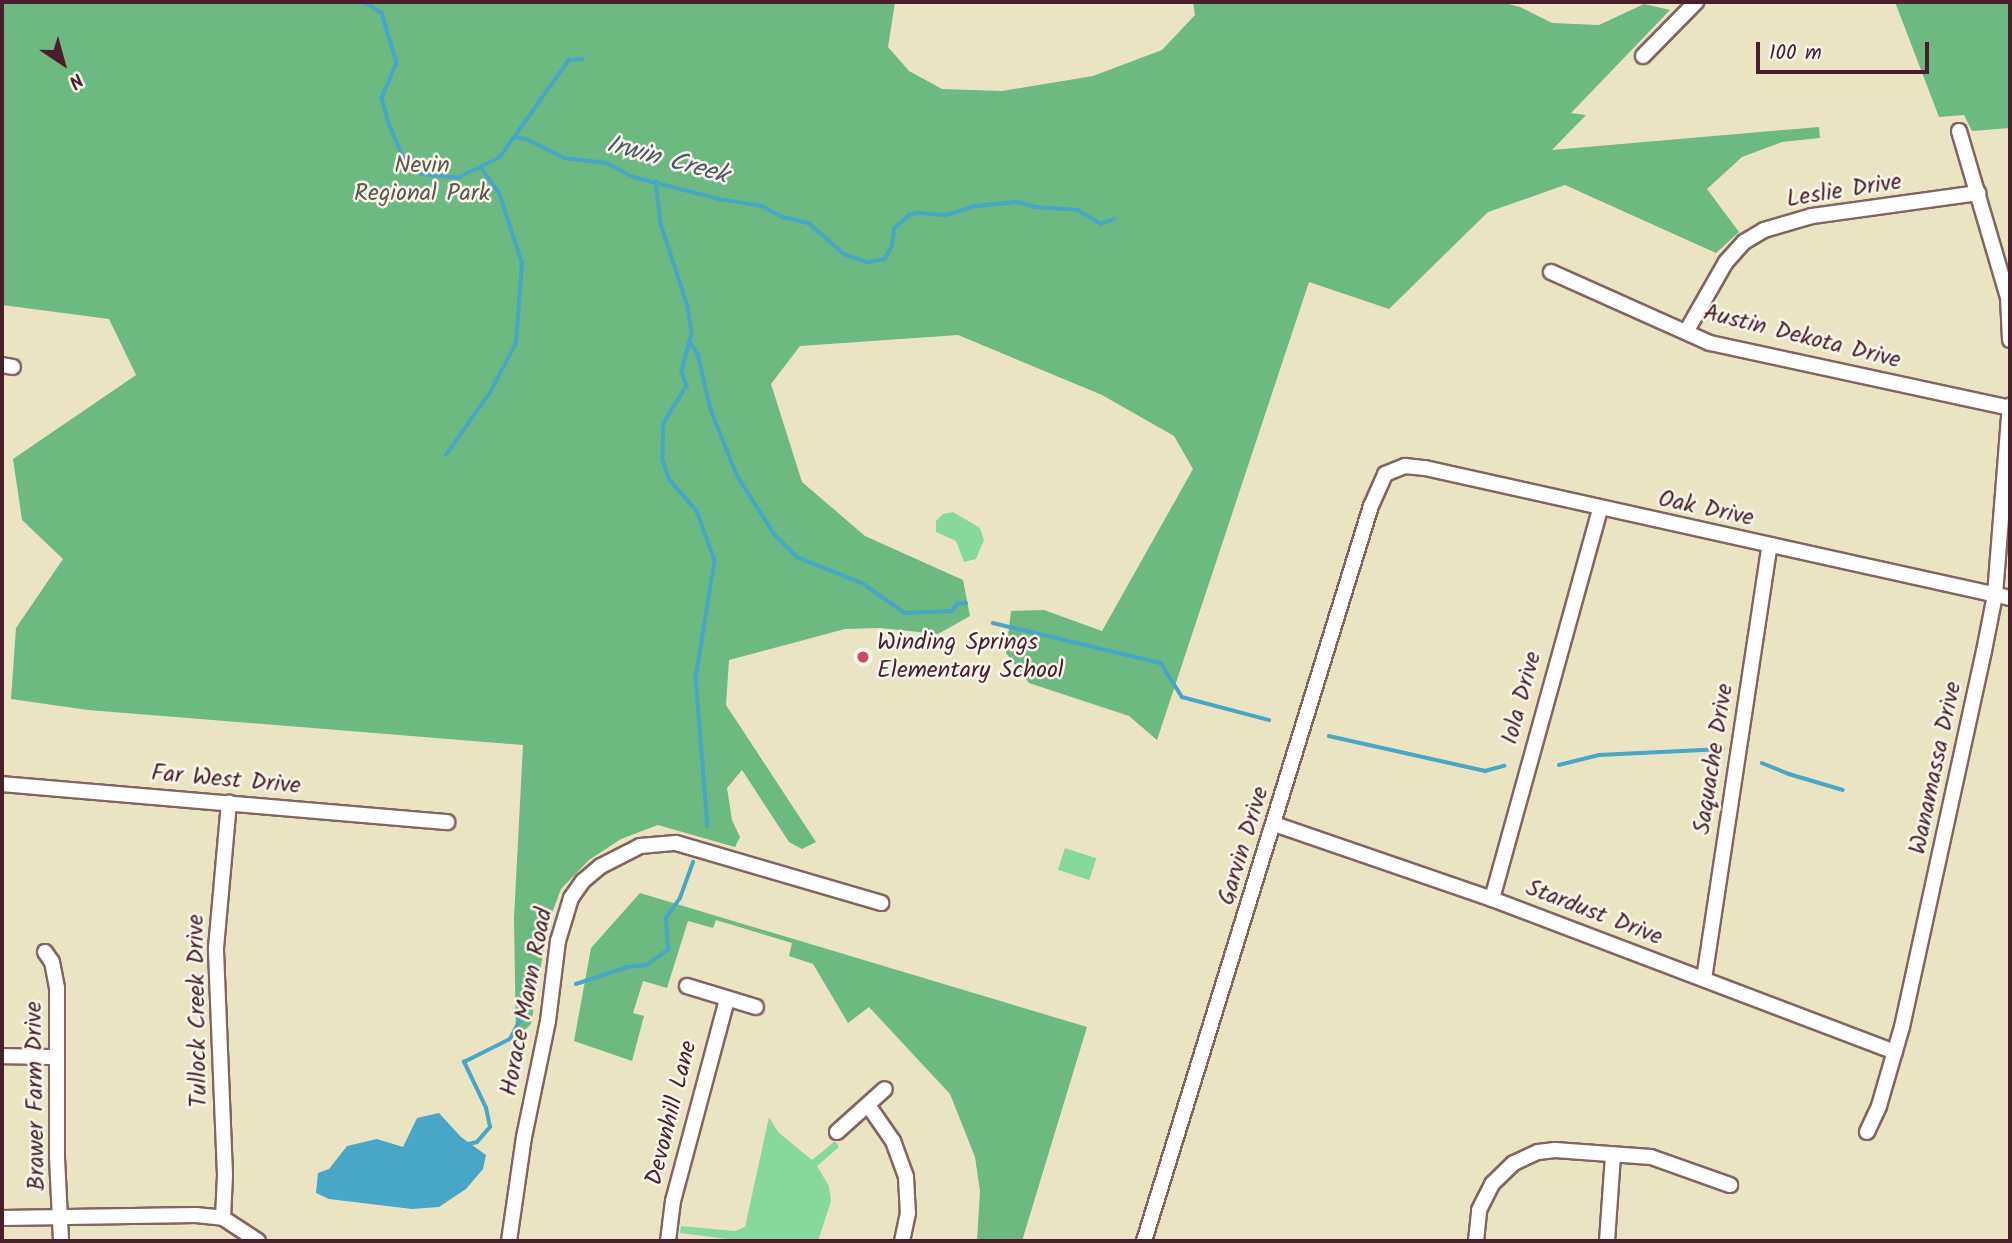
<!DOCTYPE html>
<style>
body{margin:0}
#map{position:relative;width:2012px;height:1243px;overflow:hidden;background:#ebe4c3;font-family:Kalam,sans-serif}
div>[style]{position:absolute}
.green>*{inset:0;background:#87d99a;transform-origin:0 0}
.forest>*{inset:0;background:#6db982}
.water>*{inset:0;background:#48a6c6}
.stream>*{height:3.5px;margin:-1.75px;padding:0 1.75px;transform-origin:1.75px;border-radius:1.75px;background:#48a6c6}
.roads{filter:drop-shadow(2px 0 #826460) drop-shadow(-2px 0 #826460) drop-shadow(0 2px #826460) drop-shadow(0 -2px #826460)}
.street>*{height:14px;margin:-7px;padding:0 7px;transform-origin:7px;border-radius:7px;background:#fff}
.dots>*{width:19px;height:19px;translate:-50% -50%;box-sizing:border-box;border:4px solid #fbf7ec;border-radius:50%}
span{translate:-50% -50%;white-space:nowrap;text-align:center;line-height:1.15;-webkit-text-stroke:5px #fbf7ec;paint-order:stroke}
.park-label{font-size:24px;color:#5c574c}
.street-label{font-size:24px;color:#4a1f2b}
.poi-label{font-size:24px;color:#4a1f2b}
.left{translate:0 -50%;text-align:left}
.water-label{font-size:26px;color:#495569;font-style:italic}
.frame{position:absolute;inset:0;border:4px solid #4a1f2b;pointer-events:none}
.north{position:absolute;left:28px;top:28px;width:70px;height:70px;-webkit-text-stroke:5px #fbf7ec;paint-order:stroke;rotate:144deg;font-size:19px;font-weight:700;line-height:28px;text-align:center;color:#4a1f2b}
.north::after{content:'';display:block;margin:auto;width:24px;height:32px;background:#4a1f2b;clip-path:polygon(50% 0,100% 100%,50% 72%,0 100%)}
.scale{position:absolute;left:1756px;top:42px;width:173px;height:32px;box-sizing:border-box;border:4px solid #4a1f2b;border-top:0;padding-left:9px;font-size:21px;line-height:24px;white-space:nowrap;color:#4a1f2b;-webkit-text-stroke:5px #fbf7ec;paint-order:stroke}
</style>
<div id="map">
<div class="green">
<i style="clip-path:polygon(953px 512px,980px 528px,984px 540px,976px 559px,964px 562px,956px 541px,936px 532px,936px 521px,943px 514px)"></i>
<i style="left:1065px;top:848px;width:33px;height:23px;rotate:18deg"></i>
<i style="clip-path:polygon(769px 1117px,778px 1132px,812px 1160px,835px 1141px,839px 1147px,817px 1166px,829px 1186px,831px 1201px,818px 1241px,743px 1241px,680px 1233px,681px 1226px,735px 1231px,745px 1227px)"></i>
</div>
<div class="forest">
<i style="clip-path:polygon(2px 2px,895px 2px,888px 47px,909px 71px,942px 89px,1002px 91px,1093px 76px,1162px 50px,1195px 15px,1193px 2px,1501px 2px,1520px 7px,1552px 23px,1599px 25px,1644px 4px,1670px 10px,1571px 113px,1586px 115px,1552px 150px,1819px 127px,1820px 138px,1782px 142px,1742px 157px,1707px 189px,1739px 232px,1716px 253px,1565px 185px,1488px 212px,1389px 309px,1309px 282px,1157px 740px,1129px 716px,1029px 683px,1006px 653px,1011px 611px,1044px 610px,1102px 631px,1193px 469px,1174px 436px,1102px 395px,958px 335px,800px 346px,771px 384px,802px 482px,865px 536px,963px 580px,970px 616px,938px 634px,880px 628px,845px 629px,729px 660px,726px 705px,816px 842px,802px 849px,789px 842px,742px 770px,727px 788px,732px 820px,740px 837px,735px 847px,658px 825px,621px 839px,589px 860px,561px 889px,548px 924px,531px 1024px,516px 1039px,514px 918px,523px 745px,88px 710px,11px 699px,16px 628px,63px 559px,22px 520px,13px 459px,136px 375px,109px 319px,2px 305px)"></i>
<i style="clip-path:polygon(2010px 2px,2010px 128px,1972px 131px,1964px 115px,1939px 117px,1895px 2px)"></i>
<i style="clip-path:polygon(640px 893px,1087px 1027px,1022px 1241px,977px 1241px,980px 1191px,975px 1157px,950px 1094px,869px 1007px,848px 1023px,813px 964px,789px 956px,792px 943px,716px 920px,713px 928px,688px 921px,667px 988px,643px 981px,633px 1013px,644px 1016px,632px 1061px,574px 1041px,591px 948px)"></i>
</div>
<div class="water">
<i style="clip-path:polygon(439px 1113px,461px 1137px,486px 1155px,483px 1169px,466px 1189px,439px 1207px,412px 1209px,329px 1199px,316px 1193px,318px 1173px,329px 1169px,347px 1146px,377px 1139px,403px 1147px,417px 1118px)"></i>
</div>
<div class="stream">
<i style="left:364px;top:2px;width:21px;rotate:31deg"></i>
<i style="left:382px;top:13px;width:52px;rotate:73.3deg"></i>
<i style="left:397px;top:63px;width:38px;rotate:113deg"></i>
<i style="left:382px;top:98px;width:24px;rotate:75deg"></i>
<i style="left:388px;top:121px;width:51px;rotate:66.9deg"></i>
<i style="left:408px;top:168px;width:15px;rotate:23deg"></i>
<i style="left:422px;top:174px;width:36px;rotate:6deg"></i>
<i style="left:458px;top:178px;width:47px;rotate:-26.6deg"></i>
<i style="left:500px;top:157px;width:119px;rotate:-54.6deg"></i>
<i style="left:569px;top:60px;width:13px;rotate:-4deg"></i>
<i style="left:515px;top:137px;width:12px;rotate:9deg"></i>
<i style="left:527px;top:139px;width:42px;rotate:26.6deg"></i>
<i style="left:565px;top:158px;width:42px;rotate:6.8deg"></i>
<i style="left:607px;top:163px;width:26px;rotate:29deg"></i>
<i style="left:630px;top:176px;width:92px;rotate:14.5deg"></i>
<i style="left:719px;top:199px;width:44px;rotate:9.2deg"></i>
<i style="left:762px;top:206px;width:24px;rotate:28deg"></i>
<i style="left:783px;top:217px;width:27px;rotate:13deg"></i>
<i style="left:809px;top:223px;width:47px;rotate:41.5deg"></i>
<i style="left:844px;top:254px;width:24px;rotate:19deg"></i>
<i style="left:867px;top:262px;width:18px;rotate:-9deg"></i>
<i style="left:885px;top:259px;width:15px;rotate:-62deg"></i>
<i style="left:892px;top:246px;width:17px;rotate:-83deg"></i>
<i style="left:894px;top:229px;width:21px;rotate:-43deg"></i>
<i style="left:909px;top:215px;width:9px;rotate:-13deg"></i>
<i style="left:918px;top:213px;width:28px;rotate:4deg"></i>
<i style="left:946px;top:215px;width:31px;rotate:-17deg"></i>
<i style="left:976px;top:206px;width:41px;rotate:-5.6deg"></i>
<i style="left:1017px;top:202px;width:20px;rotate:15deg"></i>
<i style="left:1036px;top:207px;width:42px;rotate:4.1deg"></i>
<i style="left:1078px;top:210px;width:27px;rotate:31deg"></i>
<i style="left:1101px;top:224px;width:14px;rotate:-21deg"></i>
<i style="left:656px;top:181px;width:43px;rotate:83.4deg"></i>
<i style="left:661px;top:224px;width:86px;rotate:71.8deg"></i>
<i style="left:688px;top:306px;width:28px;rotate:82deg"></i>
<i style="left:692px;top:334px;width:39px;rotate:105deg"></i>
<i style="left:682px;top:372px;width:15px;rotate:70deg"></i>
<i style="left:687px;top:386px;width:44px;rotate:121.9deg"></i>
<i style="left:664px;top:423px;width:37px;rotate:92deg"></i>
<i style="left:663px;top:460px;width:21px;rotate:71deg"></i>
<i style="left:670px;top:480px;width:41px;rotate:48.9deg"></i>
<i style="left:697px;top:511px;width:53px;rotate:70.2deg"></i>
<i style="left:715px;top:561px;width:119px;rotate:99.2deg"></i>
<i style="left:696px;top:678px;width:149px;rotate:85.4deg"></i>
<i style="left:690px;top:341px;width:15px;rotate:58deg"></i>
<i style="left:698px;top:354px;width:57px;rotate:76.9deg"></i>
<i style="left:711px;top:410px;width:70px;rotate:68.2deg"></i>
<i style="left:737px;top:475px;width:71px;rotate:57.7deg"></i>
<i style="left:775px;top:535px;width:31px;rotate:45deg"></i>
<i style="left:797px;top:557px;width:70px;rotate:21.8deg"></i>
<i style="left:862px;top:583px;width:52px;rotate:34.9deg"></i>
<i style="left:905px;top:613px;width:47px;rotate:-2.4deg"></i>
<i style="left:952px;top:611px;width:9px;rotate:-54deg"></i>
<i style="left:957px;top:604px;width:9px;rotate:-6deg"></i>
<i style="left:446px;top:455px;width:78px;rotate:-54.9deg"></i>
<i style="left:491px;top:391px;width:54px;rotate:-62.5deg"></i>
<i style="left:516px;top:343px;width:79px;rotate:-85.7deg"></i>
<i style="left:522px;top:264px;width:75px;rotate:-107.9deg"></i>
<i style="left:499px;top:193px;width:31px;rotate:-126deg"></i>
<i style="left:993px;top:623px;width:173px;rotate:13.4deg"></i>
<i style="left:1161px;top:663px;width:40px;rotate:58deg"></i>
<i style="left:1182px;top:697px;width:90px;rotate:14.8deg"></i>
<i style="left:1329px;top:736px;width:160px;rotate:12.6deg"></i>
<i style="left:1485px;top:771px;width:20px;rotate:-15deg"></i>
<i style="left:1762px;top:763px;width:29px;rotate:22deg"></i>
<i style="left:1789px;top:774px;width:56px;rotate:16.5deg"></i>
<i style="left:1559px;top:765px;width:41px;rotate:-14deg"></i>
<i style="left:1599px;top:755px;width:124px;rotate:-2.8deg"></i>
<i style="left:576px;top:984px;width:55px;rotate:-18.1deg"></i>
<i style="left:628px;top:967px;width:19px;rotate:-6deg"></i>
<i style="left:647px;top:965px;width:26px;rotate:-36deg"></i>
<i style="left:668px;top:950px;width:32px;rotate:-94deg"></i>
<i style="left:666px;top:918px;width:24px;rotate:-55deg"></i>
<i style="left:680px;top:898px;width:38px;rotate:-70deg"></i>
<i style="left:469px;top:1144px;width:8px;rotate:-14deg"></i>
<i style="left:477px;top:1142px;width:20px;rotate:-49deg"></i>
<i style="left:490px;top:1127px;width:19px;rotate:-102deg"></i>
<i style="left:486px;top:1108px;width:51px;rotate:-115.6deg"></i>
<i style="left:464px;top:1062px;width:51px;rotate:-26.6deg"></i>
<i style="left:510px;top:1039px;width:24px;rotate:-62deg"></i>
<i style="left:521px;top:1018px;width:32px;rotate:-79deg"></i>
<i style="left:527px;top:987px;width:8px;rotate:-30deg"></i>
</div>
<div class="roads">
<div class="street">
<i style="left:1643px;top:56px;width:76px;rotate:-45.5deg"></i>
<i style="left:1959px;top:131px;width:173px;rotate:73.6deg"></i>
<i style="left:2008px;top:297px;width:43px;rotate:87.3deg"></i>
<i style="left:1551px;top:272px;width:174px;rotate:24.1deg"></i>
<i style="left:1710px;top:343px;width:307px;rotate:12.2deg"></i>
<i style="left:1686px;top:332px;width:81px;rotate:-60.3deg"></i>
<i style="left:1726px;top:262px;width:27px;rotate:-48deg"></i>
<i style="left:1744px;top:242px;width:23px;rotate:-31deg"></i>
<i style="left:1764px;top:230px;width:50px;rotate:-16.3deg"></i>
<i style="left:1812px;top:216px;width:168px;rotate:-7.9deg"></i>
<i style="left:2px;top:365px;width:11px;rotate:10deg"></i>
<i style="left:2px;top:784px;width:447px;rotate:4.9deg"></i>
<i style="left:1274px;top:824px;width:231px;rotate:19deg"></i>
<i style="left:1492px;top:899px;width:431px;rotate:20.8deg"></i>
<i style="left:1492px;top:899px;width:405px;rotate:-74.5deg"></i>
<i style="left:45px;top:952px;width:12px;rotate:55deg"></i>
<i style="left:52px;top:962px;width:26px;rotate:79deg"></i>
<i style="left:57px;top:988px;width:170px;rotate:90deg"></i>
<i style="left:57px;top:1158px;width:83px;rotate:87.2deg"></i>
<i style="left:1704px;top:979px;width:439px;rotate:-81.4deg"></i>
<i style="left:687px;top:986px;width:72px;rotate:16.9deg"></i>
<i style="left:2px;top:1056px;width:54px;rotate:1.1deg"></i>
<i style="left:868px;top:1105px;width:44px;rotate:55.2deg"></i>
<i style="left:893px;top:1141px;width:38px;rotate:70deg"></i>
<i style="left:906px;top:1177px;width:36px;rotate:87deg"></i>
<i style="left:908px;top:1213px;width:29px;rotate:102deg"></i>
<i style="left:837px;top:1132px;width:64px;rotate:-41.9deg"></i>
<i style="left:1867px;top:1132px;width:29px;rotate:-65deg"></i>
<i style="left:1879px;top:1106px;width:82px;rotate:-73.8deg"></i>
<i style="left:1902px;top:1027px;width:385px;rotate:-77.7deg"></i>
<i style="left:1984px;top:651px;width:57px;rotate:-78.9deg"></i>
<i style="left:1995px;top:595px;width:190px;rotate:-85.5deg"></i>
<i style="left:2px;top:1218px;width:194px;rotate:-0.9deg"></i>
<i style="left:196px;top:1215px;width:27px;rotate:6deg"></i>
<i style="left:223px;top:1218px;width:42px;rotate:33.3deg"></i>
<i style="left:223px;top:1218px;width:43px;rotate:-87.3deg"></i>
<i style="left:225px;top:1175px;width:227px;rotate:-92.3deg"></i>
<i style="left:216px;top:948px;width:146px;rotate:-84.9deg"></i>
<i style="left:509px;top:1241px;width:105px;rotate:-81.8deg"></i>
<i style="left:524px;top:1137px;width:118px;rotate:-78.3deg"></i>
<i style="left:548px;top:1021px;width:81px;rotate:-82.9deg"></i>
<i style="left:558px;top:941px;width:45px;rotate:-73.2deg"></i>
<i style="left:571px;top:898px;width:21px;rotate:-55deg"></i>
<i style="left:583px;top:881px;width:23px;rotate:-40deg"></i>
<i style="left:601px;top:866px;width:44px;rotate:-27.1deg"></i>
<i style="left:640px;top:846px;width:36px;rotate:-5deg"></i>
<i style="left:676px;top:843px;width:214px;rotate:16.3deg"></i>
<i style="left:668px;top:1241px;width:40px;rotate:-82.9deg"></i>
<i style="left:673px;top:1201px;width:209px;rotate:-75deg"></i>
<i style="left:1144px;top:1241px;width:769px;rotate:-72.84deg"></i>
<i style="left:1371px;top:506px;width:35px;rotate:-66deg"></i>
<i style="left:1385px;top:474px;width:22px;rotate:-22deg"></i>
<i style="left:1405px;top:466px;width:20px;rotate:6deg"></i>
<i style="left:1425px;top:468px;width:599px;rotate:12.53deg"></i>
<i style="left:1476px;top:1241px;width:31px;rotate:-84deg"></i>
<i style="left:1479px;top:1210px;width:29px;rotate:-63deg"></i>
<i style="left:1492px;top:1184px;width:30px;rotate:-44deg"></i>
<i style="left:1514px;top:1163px;width:26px;rotate:-25deg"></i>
<i style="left:1538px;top:1152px;width:17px;rotate:-7deg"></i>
<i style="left:1555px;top:1150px;width:96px;rotate:4.2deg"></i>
<i style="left:1651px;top:1157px;width:84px;rotate:19.5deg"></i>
<i style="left:1607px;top:1241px;width:86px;rotate:-86deg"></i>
</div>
</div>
<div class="dots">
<i style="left:863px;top:657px;background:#d1495b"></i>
</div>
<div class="park-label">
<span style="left:422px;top:180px">Nevin<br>Regional Park</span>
</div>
<div class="street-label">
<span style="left:1844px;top:191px;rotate:-9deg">Leslie Drive</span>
<span style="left:1802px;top:337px;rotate:14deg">Austin Dekota Drive</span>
<span style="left:1706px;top:509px;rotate:12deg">Oak Drive</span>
<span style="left:1522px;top:698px;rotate:-75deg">Iola Drive</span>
<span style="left:1714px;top:759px;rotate:-81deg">Saquache Drive</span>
<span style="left:1936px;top:768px;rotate:-78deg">Wanamassa Drive</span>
<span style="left:226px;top:780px;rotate:5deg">Far West Drive</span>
<span style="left:1244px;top:846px;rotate:-73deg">Garvin Drive</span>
<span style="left:1594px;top:913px;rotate:21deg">Stardust Drive</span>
<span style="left:527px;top:1002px;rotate:-79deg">Horace Mann Road</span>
<span style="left:198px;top:1011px;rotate:-91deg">Tullock Creek Drive</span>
<span style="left:36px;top:1096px;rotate:-91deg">Brawer Farm Drive</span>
<span style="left:672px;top:1113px;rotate:-76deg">Devonhill Lane</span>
</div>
<div class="poi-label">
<span class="left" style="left:877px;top:657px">Winding Springs<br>Elementary School</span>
</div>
<div class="water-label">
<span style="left:667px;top:161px;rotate:15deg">Irwin Creek</span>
</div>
<div class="frame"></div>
<div class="north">N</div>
<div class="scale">100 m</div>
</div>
